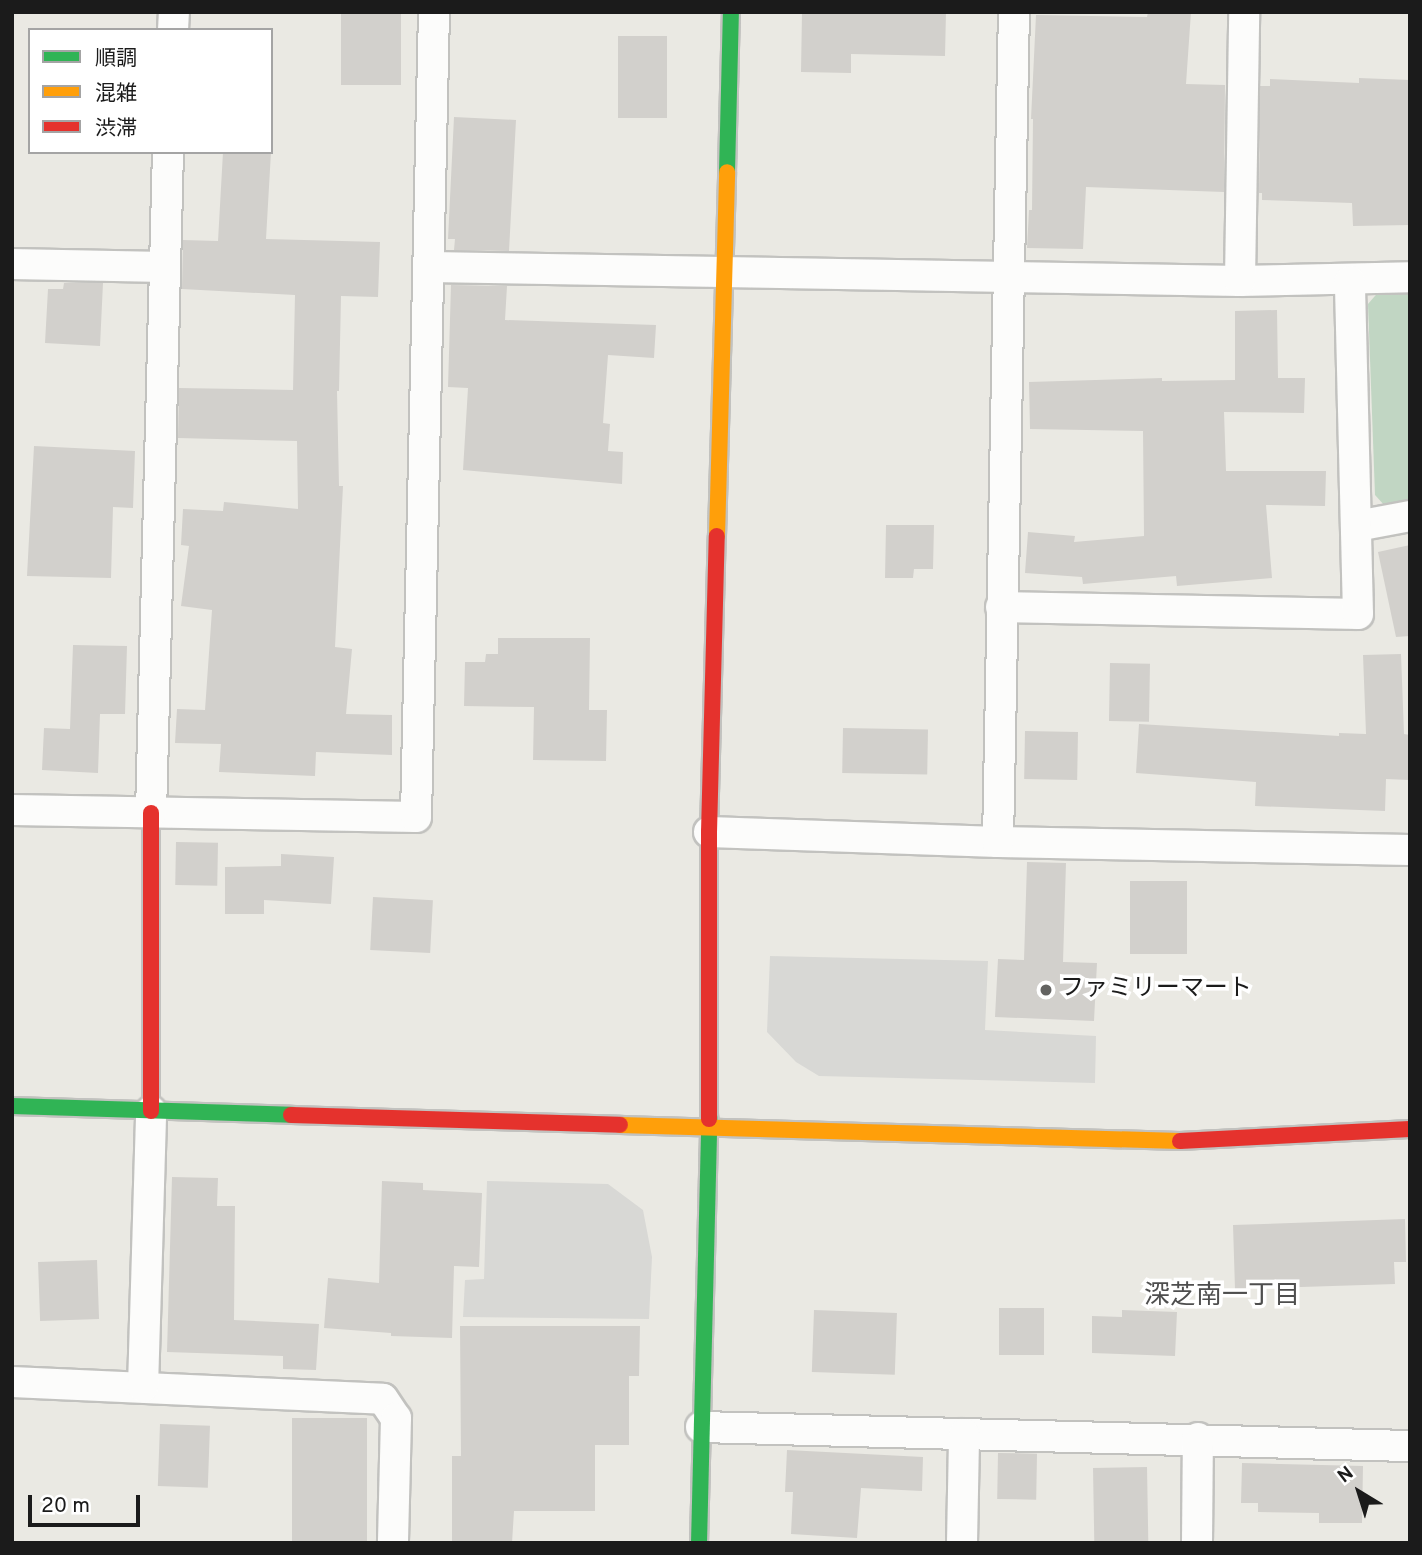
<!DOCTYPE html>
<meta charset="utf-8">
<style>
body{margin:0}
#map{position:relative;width:1422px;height:1555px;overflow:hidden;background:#eae9e3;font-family:Overpass,"Noto Sans JP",sans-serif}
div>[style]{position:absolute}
.cemetery>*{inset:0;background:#c1d6c3}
.parking>*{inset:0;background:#d8d8d5}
.building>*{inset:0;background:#d2d0cc;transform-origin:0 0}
.roads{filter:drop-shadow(2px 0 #c2c2bf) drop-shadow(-2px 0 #c2c2bf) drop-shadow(0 2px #c2c2bf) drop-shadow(0 -2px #c2c2bf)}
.street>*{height:30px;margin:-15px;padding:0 15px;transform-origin:15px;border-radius:15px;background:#fcfcfb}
.fast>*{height:16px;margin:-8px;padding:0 8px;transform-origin:8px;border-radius:8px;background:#30b455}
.slow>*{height:16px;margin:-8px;padding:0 8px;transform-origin:8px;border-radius:8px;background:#ff9f0a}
.jam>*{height:16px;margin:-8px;padding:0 8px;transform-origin:8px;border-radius:8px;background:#e5322d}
.dots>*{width:19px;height:19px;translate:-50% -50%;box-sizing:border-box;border:4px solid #fff;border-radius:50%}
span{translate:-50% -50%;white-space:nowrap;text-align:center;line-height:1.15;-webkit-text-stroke:7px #fff;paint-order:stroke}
.poi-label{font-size:24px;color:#1b1b1b}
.left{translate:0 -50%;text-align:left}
.neighbourhood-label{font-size:26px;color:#4e4e4e}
.frame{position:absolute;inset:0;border:14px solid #1b1b1b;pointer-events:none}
.legend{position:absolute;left:28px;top:28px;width:245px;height:126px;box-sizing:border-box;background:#fff;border:2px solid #a4a4a4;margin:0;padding:9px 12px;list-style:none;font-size:21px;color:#1b1b1b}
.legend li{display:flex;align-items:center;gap:14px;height:35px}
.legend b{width:35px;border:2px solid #a4a4a4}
.north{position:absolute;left:1324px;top:1457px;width:70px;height:70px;-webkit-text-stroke:5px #fff;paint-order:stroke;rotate:322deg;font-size:19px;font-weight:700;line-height:28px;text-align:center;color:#1b1b1b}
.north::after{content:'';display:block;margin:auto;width:24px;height:32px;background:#1b1b1b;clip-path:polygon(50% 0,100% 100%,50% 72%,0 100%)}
.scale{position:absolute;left:28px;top:1495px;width:112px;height:32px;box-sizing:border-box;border:4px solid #1b1b1b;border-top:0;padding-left:9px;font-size:21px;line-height:24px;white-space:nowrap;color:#1b1b1b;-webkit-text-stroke:5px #fff;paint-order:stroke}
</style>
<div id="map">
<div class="cemetery">
<i style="clip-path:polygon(1381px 289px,1410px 290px,1410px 501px,1385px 506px,1375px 495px,1368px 304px)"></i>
</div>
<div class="parking">
<i style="clip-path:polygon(770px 956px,988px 961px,985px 1030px,1096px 1036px,1095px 1083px,819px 1076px,796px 1062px,767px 1032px)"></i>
<i style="clip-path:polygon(487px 1181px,608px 1184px,643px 1210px,652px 1257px,649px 1319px,463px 1317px,465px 1280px,484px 1279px)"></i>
</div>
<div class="building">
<i style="left:341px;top:12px;width:60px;height:73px"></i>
<i style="clip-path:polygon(802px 12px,946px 12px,945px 56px,851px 54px,851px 73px,801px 72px)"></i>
<i style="clip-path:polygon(1148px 12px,1191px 12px,1186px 84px,1225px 85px,1224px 192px,1086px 187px,1083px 249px,1027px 248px,1029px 210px,1032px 210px,1033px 119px,1031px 119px,1036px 15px,1147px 17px)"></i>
<i style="left:618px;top:36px;width:49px;height:82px"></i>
<i style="clip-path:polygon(1359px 78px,1410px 80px,1410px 225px,1353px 226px,1352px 203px,1262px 200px,1262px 193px,1259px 193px,1260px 86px,1270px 86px,1270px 79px,1359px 83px)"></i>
<i style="clip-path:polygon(454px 117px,516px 120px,509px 251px,454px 250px,455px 239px,448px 239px)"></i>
<i style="clip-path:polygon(223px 152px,271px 152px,266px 239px,380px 242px,378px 297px,341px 296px,339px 391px,337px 391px,339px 486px,343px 486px,335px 647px,352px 649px,346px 714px,392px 715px,392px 755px,316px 752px,315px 776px,219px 772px,221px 744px,175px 743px,177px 709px,205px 710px,212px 610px,181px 606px,189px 546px,181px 545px,183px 509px,223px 511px,224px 502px,298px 509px,297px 441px,178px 438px,179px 388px,293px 390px,295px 295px,182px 289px,183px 240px,218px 241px)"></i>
<i style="clip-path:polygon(64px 283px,103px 283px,100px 346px,45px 343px,48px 289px,63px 289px)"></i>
<i style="clip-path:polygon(451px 285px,507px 286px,505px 320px,656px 325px,654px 358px,608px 355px,603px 423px,610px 424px,608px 451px,623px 452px,622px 484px,463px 470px,468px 388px,448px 387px)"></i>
<i style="clip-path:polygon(1277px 310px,1278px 378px,1305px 378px,1304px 413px,1224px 412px,1226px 471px,1326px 471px,1325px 506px,1266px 505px,1272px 578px,1177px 586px,1176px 576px,1083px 584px,1082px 577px,1025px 573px,1028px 532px,1075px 536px,1074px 542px,1144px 536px,1143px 431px,1030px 429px,1029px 382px,1162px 378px,1162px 381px,1235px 380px,1235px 311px)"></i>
<i style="clip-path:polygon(34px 446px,135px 451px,133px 508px,113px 507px,111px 578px,27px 576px)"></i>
<i style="clip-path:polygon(886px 525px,934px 525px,933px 569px,914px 569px,913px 578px,885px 578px)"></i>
<i style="clip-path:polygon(1410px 545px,1410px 636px,1396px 637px,1378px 552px)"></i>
<i style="clip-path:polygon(498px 638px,590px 638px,589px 710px,607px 710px,606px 761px,533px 760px,534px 707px,464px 706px,465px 662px,485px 662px,486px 654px,498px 654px)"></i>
<i style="clip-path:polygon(73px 645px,127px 646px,125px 714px,100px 714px,98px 773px,42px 770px,44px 728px,70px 729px)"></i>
<i style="clip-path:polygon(1401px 654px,1404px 734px,1410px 735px,1410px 780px,1386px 779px,1385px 811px,1255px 806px,1256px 782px,1136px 773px,1139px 724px,1339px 736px,1339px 733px,1366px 734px,1363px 655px)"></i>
<i style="left:1110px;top:663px;width:40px;height:58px;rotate:1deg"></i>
<i style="left:843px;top:728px;width:85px;height:45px;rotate:1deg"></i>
<i style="left:1025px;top:731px;width:53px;height:48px;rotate:1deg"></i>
<i style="left:176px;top:842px;width:42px;height:43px;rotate:1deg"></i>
<i style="clip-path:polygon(281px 854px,334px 857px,331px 904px,264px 900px,264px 914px,225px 914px,225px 867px,281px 866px)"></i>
<i style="clip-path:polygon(1027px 862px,1066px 863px,1063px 962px,1097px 963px,1094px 1021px,995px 1017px,998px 959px,1024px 960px)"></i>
<i style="left:1130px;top:881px;width:57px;height:73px"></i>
<i style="left:373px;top:897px;width:60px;height:53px;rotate:3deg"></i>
<i style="clip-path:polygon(172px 1177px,218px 1178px,217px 1206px,235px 1206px,234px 1320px,319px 1324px,316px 1370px,283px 1369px,283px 1356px,167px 1352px)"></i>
<i style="clip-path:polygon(382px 1181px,423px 1183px,423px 1190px,482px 1193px,479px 1267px,454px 1266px,452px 1338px,391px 1336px,391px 1333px,324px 1328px,328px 1278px,379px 1283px)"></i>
<i style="clip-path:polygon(1405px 1219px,1406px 1262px,1394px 1262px,1395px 1284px,1235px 1289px,1233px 1225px)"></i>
<i style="left:97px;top:1260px;width:59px;height:59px;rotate:88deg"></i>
<i style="left:999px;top:1308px;width:45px;height:47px"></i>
<i style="left:814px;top:1310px;width:83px;height:62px;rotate:2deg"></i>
<i style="clip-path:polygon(1122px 1310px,1177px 1312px,1175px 1356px,1092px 1353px,1092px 1316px,1122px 1317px)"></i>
<i style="clip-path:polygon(460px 1326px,640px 1326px,639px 1376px,629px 1376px,629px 1445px,595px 1445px,595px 1511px,514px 1511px,512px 1543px,452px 1543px,452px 1456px,461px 1456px)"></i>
<i style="left:367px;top:1418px;width:125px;height:75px;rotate:90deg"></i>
<i style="left:160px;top:1424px;width:50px;height:62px;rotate:2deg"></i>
<i style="clip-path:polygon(787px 1450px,923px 1457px,922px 1491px,861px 1488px,857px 1538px,791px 1534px,793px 1492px,785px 1492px)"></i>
<i style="left:998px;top:1453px;width:39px;height:46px;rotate:1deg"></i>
<i style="clip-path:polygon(1242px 1463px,1363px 1466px,1362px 1523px,1319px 1523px,1319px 1513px,1258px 1512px,1258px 1503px,1241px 1503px)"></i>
<i style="left:1147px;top:1467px;width:76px;height:54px;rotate:89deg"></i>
</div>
<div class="roads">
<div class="street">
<i style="left:173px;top:30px;width:18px;rotate:-87deg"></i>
<i style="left:12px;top:264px;width:151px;rotate:1.1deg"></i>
<i style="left:430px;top:267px;width:810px;rotate:0.99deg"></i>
<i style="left:1240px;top:281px;width:170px;rotate:-1.3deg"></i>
<i style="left:1240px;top:281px;width:269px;rotate:-89.1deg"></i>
<i style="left:1357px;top:526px;width:54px;rotate:-10.7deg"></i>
<i style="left:1001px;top:607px;width:357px;rotate:1.1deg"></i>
<i style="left:1358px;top:614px;width:333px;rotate:-91.4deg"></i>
<i style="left:12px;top:810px;width:404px;rotate:1deg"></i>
<i style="left:416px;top:817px;width:805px;rotate:-88.72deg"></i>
<i style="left:151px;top:813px;width:661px;rotate:-88.53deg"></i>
<i style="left:709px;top:832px;width:289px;rotate:2deg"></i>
<i style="left:998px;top:842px;width:412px;rotate:1.1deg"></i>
<i style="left:998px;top:842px;width:830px;rotate:-88.9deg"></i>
<i style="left:12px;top:1382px;width:371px;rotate:2.6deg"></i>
<i style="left:383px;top:1399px;width:23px;rotate:56deg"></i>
<i style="left:396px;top:1418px;width:125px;rotate:91.4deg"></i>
<i style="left:143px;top:1387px;width:276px;rotate:-88.3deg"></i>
<i style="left:701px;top:1427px;width:709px;rotate:1.54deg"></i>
<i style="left:962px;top:1543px;width:109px;rotate:-88.9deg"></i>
<i style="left:1197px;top:1543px;width:105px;rotate:-89.5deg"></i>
</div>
<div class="fast">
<i style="left:727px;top:172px;width:160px;rotate:-88.6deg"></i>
<i style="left:12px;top:1106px;width:279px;rotate:1.8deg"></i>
<i style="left:699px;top:1543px;width:424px;rotate:-88.6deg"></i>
</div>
<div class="slow">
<i style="left:717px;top:536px;width:364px;rotate:-88.4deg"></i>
<i style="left:620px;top:1125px;width:560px;rotate:1.64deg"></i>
</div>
<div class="jam">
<i style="left:151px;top:813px;width:298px;rotate:90deg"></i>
<i style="left:291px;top:1115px;width:329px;rotate:1.7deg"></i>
<i style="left:709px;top:1119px;width:287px;rotate:-90deg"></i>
<i style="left:709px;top:832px;width:296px;rotate:-88.5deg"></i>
<i style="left:1180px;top:1141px;width:230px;rotate:-3deg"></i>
</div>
</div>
<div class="dots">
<i style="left:1046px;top:990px;background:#636361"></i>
</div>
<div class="poi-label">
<span class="left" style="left:1060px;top:990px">ファミリーマート</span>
</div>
<div class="neighbourhood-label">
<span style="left:1222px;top:1297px">深芝南一丁目</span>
</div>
<div class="frame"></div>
<ul class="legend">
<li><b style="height:9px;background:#30b455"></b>順調</li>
<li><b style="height:9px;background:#ff9f0a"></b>混雑</li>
<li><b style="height:9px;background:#e5322d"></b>渋滞</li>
</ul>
<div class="north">N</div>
<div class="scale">20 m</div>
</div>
